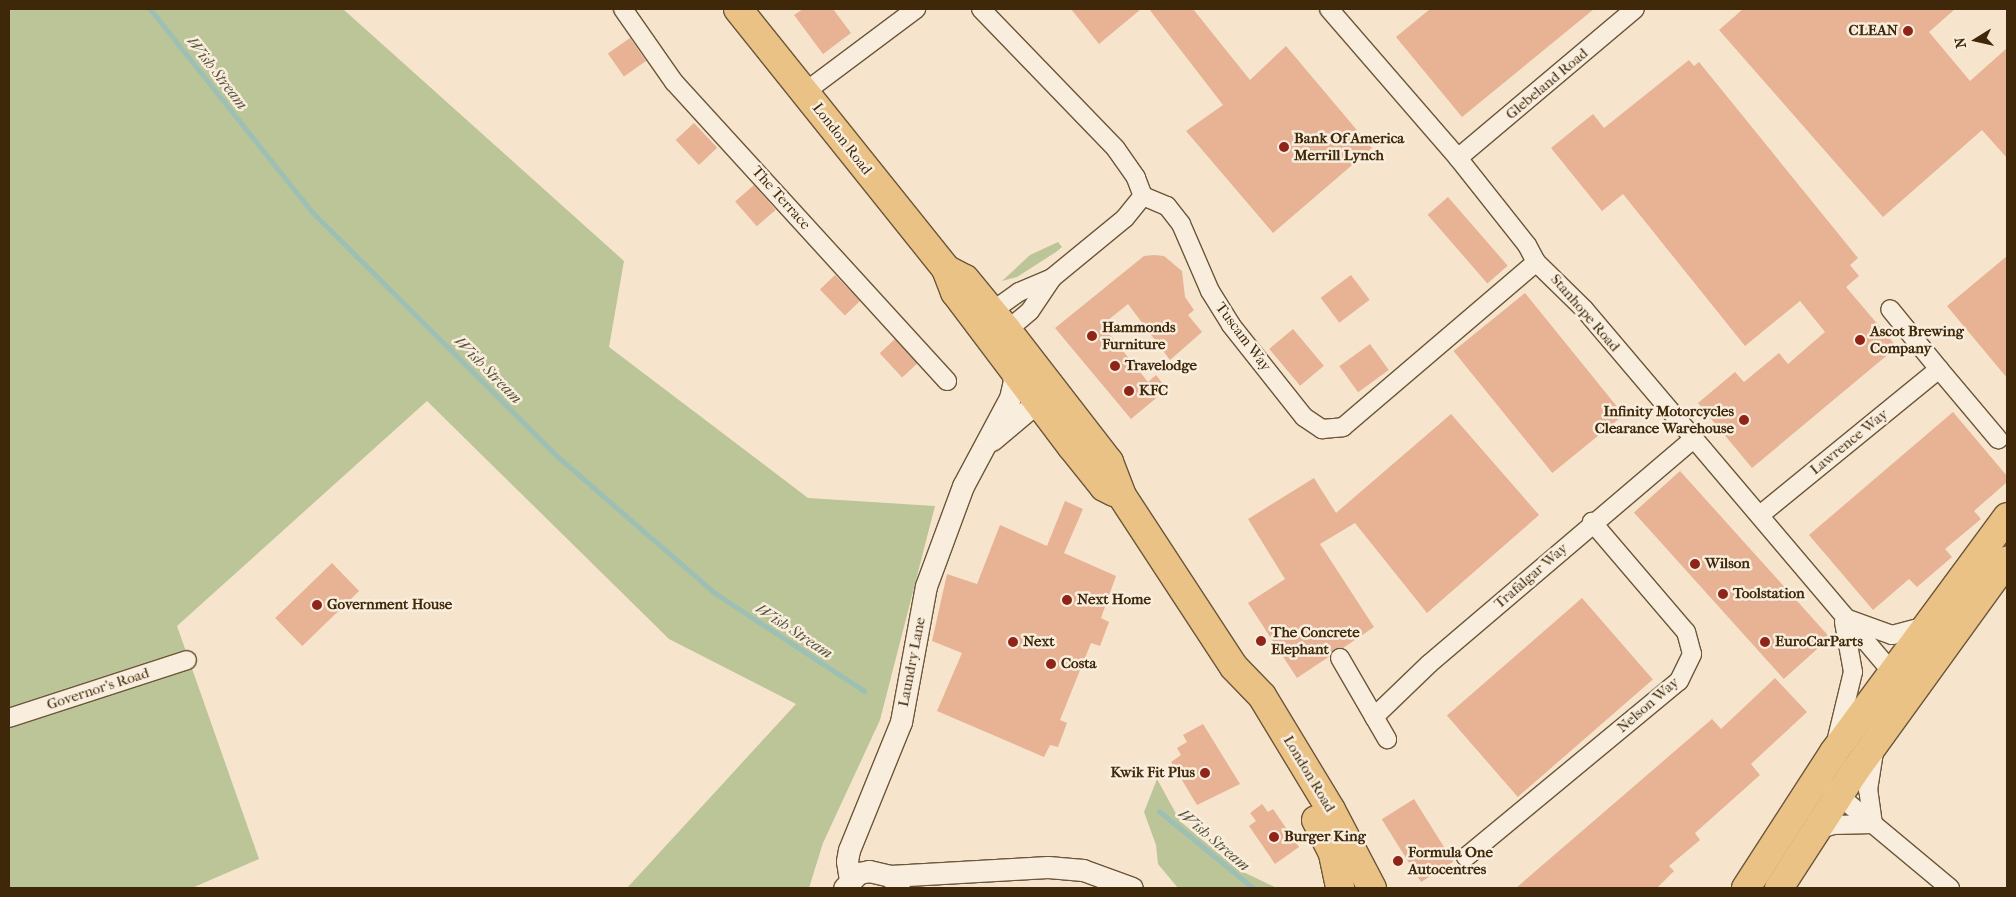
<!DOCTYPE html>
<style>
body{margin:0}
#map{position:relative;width:2016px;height:897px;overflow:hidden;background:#f6e5cc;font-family:"IM FELL French Canon",serif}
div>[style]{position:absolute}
.green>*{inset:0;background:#bcc598}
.stream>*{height:5px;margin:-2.5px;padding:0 2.5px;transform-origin:2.5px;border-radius:2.5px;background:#9dbfb4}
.building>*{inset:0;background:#e8b294;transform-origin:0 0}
.roads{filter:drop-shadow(1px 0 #6c573a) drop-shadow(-1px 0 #6c573a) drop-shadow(0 1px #6c573a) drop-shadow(0 -1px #6c573a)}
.minor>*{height:18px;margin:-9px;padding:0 9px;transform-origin:9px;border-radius:9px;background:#f9eede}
.tertiary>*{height:21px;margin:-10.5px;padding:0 10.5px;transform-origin:10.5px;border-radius:10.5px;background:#f9eede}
.primary>*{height:28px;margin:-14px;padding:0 14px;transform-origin:14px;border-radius:14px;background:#ebc286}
.dots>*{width:14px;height:14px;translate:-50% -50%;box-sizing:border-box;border:2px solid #f9eede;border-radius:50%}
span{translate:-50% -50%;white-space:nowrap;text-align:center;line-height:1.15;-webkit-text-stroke:5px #f9eede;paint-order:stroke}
.poi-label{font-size:15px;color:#3e2809;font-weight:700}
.right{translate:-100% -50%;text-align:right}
.left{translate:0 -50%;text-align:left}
.street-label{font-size:15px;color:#3e2809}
.water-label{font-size:16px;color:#5a553c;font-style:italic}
.frame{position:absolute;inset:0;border:10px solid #3e2809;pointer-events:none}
.north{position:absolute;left:1951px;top:15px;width:50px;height:50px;-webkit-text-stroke:4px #f9eede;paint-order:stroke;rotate:260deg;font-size:14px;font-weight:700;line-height:20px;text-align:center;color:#3e2809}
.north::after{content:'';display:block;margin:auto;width:18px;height:22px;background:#3e2809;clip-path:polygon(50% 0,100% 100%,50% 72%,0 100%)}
</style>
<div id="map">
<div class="green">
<i style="clip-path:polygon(9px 9px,343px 9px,624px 261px,609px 347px,808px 498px,935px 506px,880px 720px,823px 843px,809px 888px,627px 888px,796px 704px,669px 639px,427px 401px,177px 626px,259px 859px,192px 888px,9px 888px)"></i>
<i style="clip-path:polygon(1058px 242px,1062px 247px,1056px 252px,1017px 277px,1002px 281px,1030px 255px)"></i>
<i style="clip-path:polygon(1157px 779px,1180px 821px,1237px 869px,1277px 888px,1178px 888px,1158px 864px,1156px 845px,1144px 812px)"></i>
</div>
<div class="stream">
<i style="left:150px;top:9px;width:260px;rotate:51.4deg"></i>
<i style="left:312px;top:212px;width:346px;rotate:44.9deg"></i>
<i style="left:557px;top:456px;width:211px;rotate:41deg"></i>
<i style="left:716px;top:594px;width:177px;rotate:33.2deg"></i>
<i style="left:1159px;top:811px;width:122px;rotate:39.3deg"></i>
</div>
<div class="building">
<i style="clip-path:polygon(803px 9px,833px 9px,851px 33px,823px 54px,794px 15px)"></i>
<i style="clip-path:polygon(1071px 9px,1141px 9px,1099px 44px)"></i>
<i style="clip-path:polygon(1149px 9px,1193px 9px,1250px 80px,1286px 46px,1372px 148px,1273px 233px,1186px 131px,1223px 105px)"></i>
<i style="clip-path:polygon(1430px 9px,1594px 9px,1462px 117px,1396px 37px)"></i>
<i style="clip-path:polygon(1743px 9px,1955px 9px,1929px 32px,1970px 81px,2007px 48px,2007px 158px,1982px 130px,1883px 217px,1719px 30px)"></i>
<i style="left:630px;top:38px;width:28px;height:27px;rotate:55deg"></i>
<i style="clip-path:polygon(1689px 60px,1694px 66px,1699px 62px,1858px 258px,1850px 265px,1859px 276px,1846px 287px,1897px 347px,1752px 468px,1698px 403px,1735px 372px,1744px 382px,1779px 353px,1788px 364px,1825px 332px,1800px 301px,1745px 346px,1623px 194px,1602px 211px,1551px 148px,1593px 114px,1604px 128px)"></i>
<i style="left:694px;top:123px;width:34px;height:25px;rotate:47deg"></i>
<i style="left:754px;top:185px;width:33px;height:25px;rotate:49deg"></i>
<i style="left:1448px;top:197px;width:91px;height:27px;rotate:49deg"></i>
<i style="clip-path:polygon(1154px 255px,1164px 256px,1182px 271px,1185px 297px,1194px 310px,1188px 315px,1202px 332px,1170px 360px,1128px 304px,1102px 325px,1148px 382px,1156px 375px,1167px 389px,1131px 419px,1055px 328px,1144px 256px)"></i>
<i style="clip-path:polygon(2007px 256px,2007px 378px,1947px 306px)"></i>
<i style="left:835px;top:275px;width:36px;height:21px;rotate:46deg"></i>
<i style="left:1351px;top:275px;width:31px;height:38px;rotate:53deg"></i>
<i style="left:1525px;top:293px;width:157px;height:92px;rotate:51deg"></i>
<i style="left:1293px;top:329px;width:48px;height:31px;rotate:50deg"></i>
<i style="left:895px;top:339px;width:33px;height:21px;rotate:47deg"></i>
<i style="left:1370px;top:344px;width:32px;height:38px;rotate:54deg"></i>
<i style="clip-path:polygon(1953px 412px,2007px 476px,2007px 482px,1974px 511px,1981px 519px,1945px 549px,1952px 557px,1917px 587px,1909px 579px,1873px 610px,1809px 535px)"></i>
<i style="clip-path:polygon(1451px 414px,1539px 515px,1427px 613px,1355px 523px,1320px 544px,1374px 627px,1343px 648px,1334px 649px,1330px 656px,1297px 678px,1248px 603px,1285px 579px,1248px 519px,1314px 478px,1336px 513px)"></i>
<i style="left:1680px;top:471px;width:224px;height:62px;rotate:48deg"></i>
<i style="clip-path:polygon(1065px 501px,1083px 509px,1064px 553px,1116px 576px,1101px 618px,1109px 622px,1100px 646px,1091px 643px,1060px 720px,1067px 723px,1058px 747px,1050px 745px,1044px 757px,937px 711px,962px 653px,932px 641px,947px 574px,977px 584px,1000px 525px,1047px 546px)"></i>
<i style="left:332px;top:563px;width:39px;height:79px;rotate:46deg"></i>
<i style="left:1582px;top:598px;width:108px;height:179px;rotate:49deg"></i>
<i style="clip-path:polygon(1775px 678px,1807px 712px,1751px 764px,1760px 775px,1695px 833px,1700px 840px,1669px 866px,1674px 871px,1657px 888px,1516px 888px,1712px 719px,1721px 729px)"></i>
<i style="clip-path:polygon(1203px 724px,1240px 784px,1197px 805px,1171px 762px,1181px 755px,1177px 748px,1187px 742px,1183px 735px)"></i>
<i style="left:1414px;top:799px;width:74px;height:38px;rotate:58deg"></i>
<i style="clip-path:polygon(1262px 804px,1268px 812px,1273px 809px,1299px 847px,1275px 864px,1249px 826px,1256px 821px,1250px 813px)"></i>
</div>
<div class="roads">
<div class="minor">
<i style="left:623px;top:9px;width:89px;rotate:55.1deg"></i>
<i style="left:674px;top:82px;width:405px;rotate:47.6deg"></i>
<i style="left:981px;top:9px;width:194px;rotate:46deg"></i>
<i style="left:1116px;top:149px;width:35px;rotate:55deg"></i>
<i style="left:1136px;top:178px;width:19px;rotate:69deg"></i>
<i style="left:1143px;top:196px;width:26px;rotate:23deg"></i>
<i style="left:1167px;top:206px;width:23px;rotate:52deg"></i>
<i style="left:1181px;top:224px;width:73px;rotate:66.6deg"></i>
<i style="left:1210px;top:291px;width:40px;rotate:58deg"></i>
<i style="left:1231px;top:325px;width:117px;rotate:51.6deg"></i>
<i style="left:1304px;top:417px;width:22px;rotate:34deg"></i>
<i style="left:1322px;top:429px;width:21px;rotate:-5deg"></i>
<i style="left:1343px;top:427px;width:254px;rotate:-40.5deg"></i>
<i style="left:1329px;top:9px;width:197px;rotate:49.1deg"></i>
<i style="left:1458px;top:158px;width:111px;rotate:51.6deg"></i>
<i style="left:1527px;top:245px;width:19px;rotate:62deg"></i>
<i style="left:1536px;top:262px;width:67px;rotate:44.4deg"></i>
<i style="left:1584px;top:309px;width:476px;rotate:49.7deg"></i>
<i style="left:805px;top:92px;width:139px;rotate:-36.8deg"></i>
<i style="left:1458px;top:158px;width:231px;rotate:-40.1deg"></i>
<i style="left:984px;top:317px;width:43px;rotate:-35.5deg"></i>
<i style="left:1019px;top:292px;width:36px;rotate:-23deg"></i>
<i style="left:1052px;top:278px;width:94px;rotate:-39.4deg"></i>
<i style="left:1125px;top:218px;width:28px;rotate:-51deg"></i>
<i style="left:999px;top:337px;width:40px;rotate:-40deg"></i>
<i style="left:1030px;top:311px;width:40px;rotate:-56deg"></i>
<i style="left:1939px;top:369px;width:92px;rotate:49.9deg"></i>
<i style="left:1760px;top:515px;width:231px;rotate:-39.2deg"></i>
<i style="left:1939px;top:369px;width:77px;rotate:-129.2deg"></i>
<i style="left:1845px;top:618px;width:50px;rotate:19.9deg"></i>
<i style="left:1892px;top:635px;width:34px;rotate:-15deg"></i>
<i style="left:1340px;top:658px;width:94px;rotate:59.9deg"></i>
<i style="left:1374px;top:717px;width:76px;rotate:-43.9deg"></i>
<i style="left:1429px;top:664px;width:345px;rotate:-40.4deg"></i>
<i style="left:9px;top:718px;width:187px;rotate:-18deg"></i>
<i style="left:1837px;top:738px;width:68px;rotate:-76.4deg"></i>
<i style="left:1853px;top:672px;width:51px;rotate:-100.2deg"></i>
<i style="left:1831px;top:789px;width:155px;rotate:39.8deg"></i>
<i style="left:1873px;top:824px;width:34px;rotate:-98deg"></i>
<i style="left:1868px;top:790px;width:37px;rotate:-81deg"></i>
<i style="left:1817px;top:830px;width:17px;rotate:-17deg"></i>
<i style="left:1833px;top:825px;width:40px;rotate:-1.4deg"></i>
<i style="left:1466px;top:857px;width:276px;rotate:-39.6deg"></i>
<i style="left:1679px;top:681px;width:30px;rotate:-64deg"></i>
<i style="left:1692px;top:654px;width:23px;rotate:-105deg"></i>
<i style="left:1686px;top:632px;width:145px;rotate:-130.5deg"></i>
</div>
<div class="tertiary">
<i style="left:992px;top:440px;width:75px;rotate:-40.1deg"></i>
<i style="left:890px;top:876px;width:158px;rotate:-3.3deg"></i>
<i style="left:1048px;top:867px;width:35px;rotate:5deg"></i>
<i style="left:1083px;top:870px;width:52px;rotate:20.2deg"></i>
<i style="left:850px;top:880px;width:19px;rotate:-99deg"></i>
<i style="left:847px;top:861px;width:11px;rotate:-80deg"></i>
<i style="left:849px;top:850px;width:138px;rotate:-67.9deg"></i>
<i style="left:901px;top:722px;width:138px;rotate:-79.6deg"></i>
<i style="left:926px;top:586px;width:107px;rotate:-69.7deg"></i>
<i style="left:963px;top:486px;width:100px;rotate:-61.9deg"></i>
<i style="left:1010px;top:398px;width:18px;rotate:-77deg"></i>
<i style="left:1014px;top:380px;width:16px;rotate:-105deg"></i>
<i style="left:844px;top:888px;width:21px;rotate:-45deg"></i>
<i style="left:859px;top:873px;width:10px;rotate:-11deg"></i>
<i style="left:869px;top:871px;width:22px;rotate:13deg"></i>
<i style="left:890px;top:876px;width:13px;rotate:48deg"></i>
</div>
<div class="primary">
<i style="left:738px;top:9px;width:333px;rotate:51.3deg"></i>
<i style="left:946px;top:269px;width:25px;rotate:69deg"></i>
<i style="left:955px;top:292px;width:194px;rotate:53deg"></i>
<i style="left:1072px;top:447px;width:51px;rotate:51.3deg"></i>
<i style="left:1104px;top:487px;width:11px;rotate:27deg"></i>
<i style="left:946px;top:269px;width:21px;rotate:28deg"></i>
<i style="left:965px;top:279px;width:66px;rotate:50.5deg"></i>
<i style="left:1007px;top:330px;width:167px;rotate:52.3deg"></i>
<i style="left:1109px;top:462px;width:36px;rotate:69deg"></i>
<i style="left:1122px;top:496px;width:204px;rotate:56.8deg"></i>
<i style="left:1234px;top:667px;width:40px;rotate:46deg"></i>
<i style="left:1262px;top:696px;width:133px;rotate:58.8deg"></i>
<i style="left:1331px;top:810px;width:88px;rotate:62.3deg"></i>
<i style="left:1316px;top:820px;width:38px;rotate:63deg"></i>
<i style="left:1333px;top:854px;width:35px;rotate:78deg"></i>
<i style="left:1746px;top:888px;width:162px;rotate:-57.1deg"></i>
<i style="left:1834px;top:752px;width:292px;rotate:-53.6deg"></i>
<i style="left:1779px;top:888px;width:138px;rotate:-57.1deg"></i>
<i style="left:1854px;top:772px;width:261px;rotate:-54.1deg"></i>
</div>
</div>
<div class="dots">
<i style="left:1908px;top:31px;background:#8f2418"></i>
<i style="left:1284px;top:147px;background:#8f2418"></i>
<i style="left:1092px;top:336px;background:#8f2418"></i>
<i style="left:1860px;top:340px;background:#8f2418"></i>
<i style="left:1115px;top:366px;background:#8f2418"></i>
<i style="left:1129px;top:391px;background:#8f2418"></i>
<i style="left:1744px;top:420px;background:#8f2418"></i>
<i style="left:1695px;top:564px;background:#8f2418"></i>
<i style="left:1723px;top:594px;background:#8f2418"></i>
<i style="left:1067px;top:600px;background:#8f2418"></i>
<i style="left:317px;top:605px;background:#8f2418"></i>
<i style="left:1261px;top:641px;background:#8f2418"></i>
<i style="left:1013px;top:642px;background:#8f2418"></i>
<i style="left:1765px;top:642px;background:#8f2418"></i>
<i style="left:1051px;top:664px;background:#8f2418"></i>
<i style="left:1205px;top:773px;background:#8f2418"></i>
<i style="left:1274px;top:837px;background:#8f2418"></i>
<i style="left:1398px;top:861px;background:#8f2418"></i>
</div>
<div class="poi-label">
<span class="right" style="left:1898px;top:31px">CLEAN</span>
<span class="left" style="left:1294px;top:147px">Bank Of America<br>Merrill Lynch</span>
<span class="left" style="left:1102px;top:336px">Hammonds<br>Furniture</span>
<span class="left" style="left:1870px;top:340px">Ascot Brewing<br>Company</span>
<span class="left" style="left:1125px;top:366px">Travelodge</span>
<span class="left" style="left:1139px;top:391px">KFC</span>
<span class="right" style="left:1734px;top:420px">Infinity Motorcycles<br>Clearance Warehouse</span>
<span class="left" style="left:1705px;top:564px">Wilson</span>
<span class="left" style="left:1733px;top:594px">Toolstation</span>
<span class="left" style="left:1077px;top:600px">Next Home</span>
<span class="left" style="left:327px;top:605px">Government House</span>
<span class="left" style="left:1271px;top:641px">The Concrete<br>Elephant</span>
<span class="left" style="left:1023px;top:642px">Next</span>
<span class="left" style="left:1775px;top:642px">EuroCarParts</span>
<span class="left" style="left:1061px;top:664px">Costa</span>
<span class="right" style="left:1195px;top:773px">Kwik Fit Plus</span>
<span class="left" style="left:1284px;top:837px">Burger King</span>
<span class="left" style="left:1408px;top:861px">Formula One<br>Autocentres</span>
</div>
<div class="street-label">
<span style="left:1547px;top:84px;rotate:-40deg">Glebeland Road</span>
<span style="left:842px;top:139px;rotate:52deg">London Road</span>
<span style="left:781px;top:198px;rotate:48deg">The Terrace</span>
<span style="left:1585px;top:313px;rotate:49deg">Stanhope Road</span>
<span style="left:1243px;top:337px;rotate:53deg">Tuscam Way</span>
<span style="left:1849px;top:442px;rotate:-39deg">Lawrence Way</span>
<span style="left:1531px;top:576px;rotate:-41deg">Trafalgar Way</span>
<span style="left:912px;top:662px;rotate:-79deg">Laundry Lane</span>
<span style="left:98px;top:689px;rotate:-18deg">Governor's Road</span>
<span style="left:1648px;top:705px;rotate:-41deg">Nelson Way</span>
<span style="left:1309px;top:774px;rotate:59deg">London Road</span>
</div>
<div class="water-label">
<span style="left:217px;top:73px;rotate:52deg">Wish Stream</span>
<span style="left:488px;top:370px;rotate:45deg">Wish Stream</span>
<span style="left:794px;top:631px;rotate:33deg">Wish Stream</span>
<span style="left:1214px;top:840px;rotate:40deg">Wish Stream</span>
</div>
<div class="frame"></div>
<div class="north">N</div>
</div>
